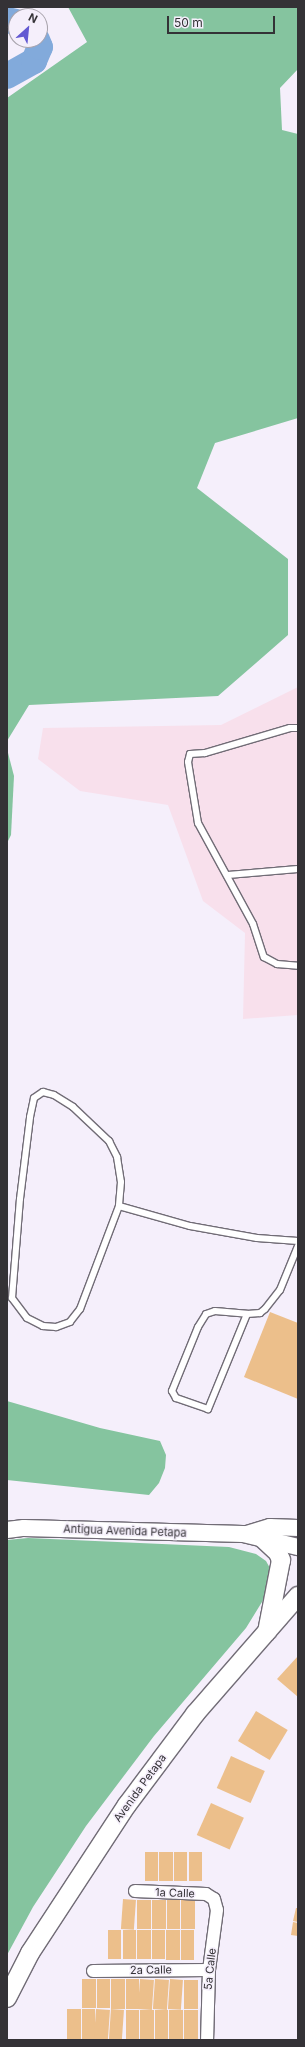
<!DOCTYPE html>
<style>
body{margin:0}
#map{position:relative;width:305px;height:2047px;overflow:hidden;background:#f5effb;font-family:Inter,sans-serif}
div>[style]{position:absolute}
.industrial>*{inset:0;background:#f8e0ec}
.forest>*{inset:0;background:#85c49f}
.river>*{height:26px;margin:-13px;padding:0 13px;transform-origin:13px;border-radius:13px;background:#82aadb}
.building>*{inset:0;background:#ecbf8b;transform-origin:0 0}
.roads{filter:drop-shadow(1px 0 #716c76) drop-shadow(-1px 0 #716c76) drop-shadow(0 1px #716c76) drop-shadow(0 -1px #716c76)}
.lane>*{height:6px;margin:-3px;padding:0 3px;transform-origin:3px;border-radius:3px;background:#fff}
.street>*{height:12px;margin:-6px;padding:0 6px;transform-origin:6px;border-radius:6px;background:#fff}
.secondary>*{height:16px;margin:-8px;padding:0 8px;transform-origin:8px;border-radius:8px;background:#fff}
.primary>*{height:18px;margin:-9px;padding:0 9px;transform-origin:9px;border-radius:9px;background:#fff}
span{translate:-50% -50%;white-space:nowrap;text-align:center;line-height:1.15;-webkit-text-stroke:3px #f5effb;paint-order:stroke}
.street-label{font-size:11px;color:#343236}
.frame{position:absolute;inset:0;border:8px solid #343236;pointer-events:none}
.north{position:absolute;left:8px;top:8px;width:40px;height:40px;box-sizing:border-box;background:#f5effb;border:1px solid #a8a3ac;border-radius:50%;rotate:27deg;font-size:11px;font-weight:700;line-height:16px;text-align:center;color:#343236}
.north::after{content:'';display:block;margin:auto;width:14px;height:18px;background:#6359d2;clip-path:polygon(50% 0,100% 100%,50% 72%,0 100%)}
.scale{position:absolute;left:167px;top:16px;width:108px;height:18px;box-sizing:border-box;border:2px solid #343236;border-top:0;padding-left:5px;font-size:12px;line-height:14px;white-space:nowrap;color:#343236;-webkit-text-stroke:3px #f5effb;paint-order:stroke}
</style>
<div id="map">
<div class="industrial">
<i style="clip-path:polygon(298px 687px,298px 1015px,243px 1019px,245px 933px,203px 901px,168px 805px,80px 791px,38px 759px,43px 728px,221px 725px)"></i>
</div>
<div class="forest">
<i style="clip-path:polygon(68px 7px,298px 7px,298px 69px,280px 88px,282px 130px,298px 134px,298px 418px,215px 443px,197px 488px,288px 559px,288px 635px,218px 696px,29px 705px,7px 741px,7px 98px,87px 42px)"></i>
<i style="clip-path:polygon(7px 749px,14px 776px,11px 835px,7px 843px)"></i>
<i style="clip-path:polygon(7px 1401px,100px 1428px,160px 1441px,166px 1455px,165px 1468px,159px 1483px,149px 1495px,7px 1480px)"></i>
<i style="clip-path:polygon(28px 1538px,229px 1547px,256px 1554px,266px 1561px,271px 1570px,265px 1597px,246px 1628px,154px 1736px,86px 1826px,33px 1907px,7px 1955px,7px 1540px)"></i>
</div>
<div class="river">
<i style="left:7px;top:20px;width:9px;rotate:13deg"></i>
<i style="left:7px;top:76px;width:31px;rotate:-29deg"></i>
<i style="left:34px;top:61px;width:15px;rotate:-67deg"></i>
<i style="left:40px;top:47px;width:8px;rotate:-113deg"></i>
</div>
<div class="building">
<i style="clip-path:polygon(270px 1312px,298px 1323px,298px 1399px,244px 1377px)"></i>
<i style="clip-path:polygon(298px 1656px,298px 1697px,277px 1679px)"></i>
<i style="left:256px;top:1711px;width:37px;height:35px;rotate:31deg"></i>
<i style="left:231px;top:1756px;width:37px;height:35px;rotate:24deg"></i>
<i style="left:211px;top:1803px;width:36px;height:35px;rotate:24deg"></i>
<i style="left:145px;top:1852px;width:13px;height:29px"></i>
<i style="left:159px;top:1852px;width:14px;height:29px"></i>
<i style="left:174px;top:1852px;width:13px;height:29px"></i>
<i style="left:189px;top:1852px;width:13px;height:29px"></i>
<i style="left:123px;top:1899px;width:13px;height:30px;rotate:4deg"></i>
<i style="left:137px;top:1900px;width:14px;height:29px"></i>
<i style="left:152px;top:1900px;width:14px;height:29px"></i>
<i style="left:167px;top:1900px;width:13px;height:29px"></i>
<i style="left:181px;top:1900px;width:14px;height:29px"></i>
<i style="clip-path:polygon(296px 1908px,298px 1908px,298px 1922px,293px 1921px)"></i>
<i style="clip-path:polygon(293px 1922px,298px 1923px,298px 1936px,291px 1935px)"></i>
<i style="left:108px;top:1930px;width:13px;height:29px"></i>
<i style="left:123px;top:1930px;width:13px;height:29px"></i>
<i style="left:137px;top:1930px;width:14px;height:29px"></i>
<i style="left:152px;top:1930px;width:13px;height:29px"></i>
<i style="left:166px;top:1930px;width:14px;height:30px"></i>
<i style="left:181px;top:1930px;width:13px;height:30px"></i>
<i style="left:82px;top:1979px;width:14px;height:29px"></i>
<i style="left:97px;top:1979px;width:13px;height:29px"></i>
<i style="left:111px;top:1979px;width:14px;height:30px"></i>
<i style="left:126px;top:1979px;width:13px;height:30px"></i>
<i style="left:140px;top:1979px;width:14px;height:30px;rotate:4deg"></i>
<i style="left:155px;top:1979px;width:14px;height:30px;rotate:4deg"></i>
<i style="left:170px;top:1979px;width:13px;height:30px;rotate:4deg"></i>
<i style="left:184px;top:1980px;width:14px;height:29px"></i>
<i style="left:67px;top:2009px;width:14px;height:30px"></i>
<i style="left:82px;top:2009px;width:13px;height:30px"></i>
<i style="left:96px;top:2009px;width:14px;height:30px;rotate:4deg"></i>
<i style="left:111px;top:2009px;width:13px;height:30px;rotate:4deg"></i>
<i style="left:126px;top:2010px;width:13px;height:29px"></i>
<i style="left:140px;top:2010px;width:14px;height:29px"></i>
<i style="left:155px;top:2010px;width:13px;height:29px"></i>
<i style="left:169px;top:2010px;width:14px;height:29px"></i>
<i style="left:184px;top:2010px;width:14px;height:30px"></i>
</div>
<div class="roads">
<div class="lane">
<i style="left:298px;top:728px;width:8px;rotate:180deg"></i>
<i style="left:290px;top:728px;width:89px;rotate:163.6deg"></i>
<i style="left:205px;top:753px;width:15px;rotate:176deg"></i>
<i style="left:190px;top:754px;width:8px;rotate:104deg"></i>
<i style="left:188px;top:762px;width:62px;rotate:80.7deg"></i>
<i style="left:198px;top:823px;width:115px;rotate:61.4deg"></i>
<i style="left:253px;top:924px;width:35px;rotate:72deg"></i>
<i style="left:264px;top:957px;width:15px;rotate:28deg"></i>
<i style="left:277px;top:964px;width:21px;rotate:5deg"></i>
<i style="left:228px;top:875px;width:70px;rotate:-4.9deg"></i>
<i style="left:43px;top:1092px;width:11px;rotate:15deg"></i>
<i style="left:54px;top:1095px;width:22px;rotate:32deg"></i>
<i style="left:73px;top:1107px;width:50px;rotate:43.4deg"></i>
<i style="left:109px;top:1141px;width:18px;rotate:63deg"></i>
<i style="left:117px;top:1157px;width:25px;rotate:81deg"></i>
<i style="left:121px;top:1182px;width:24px;rotate:95deg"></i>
<i style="left:119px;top:1206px;width:110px;rotate:110.7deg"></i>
<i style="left:80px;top:1309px;width:16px;rotate:128deg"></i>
<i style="left:70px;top:1322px;width:15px;rotate:160deg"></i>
<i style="left:56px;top:1327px;width:13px;rotate:-176deg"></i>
<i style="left:43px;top:1326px;width:18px;rotate:-153deg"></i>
<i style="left:27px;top:1318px;width:25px;rotate:-127deg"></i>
<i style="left:12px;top:1298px;width:99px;rotate:-85.4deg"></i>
<i style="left:20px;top:1199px;width:83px;rotate:-83deg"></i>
<i style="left:30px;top:1117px;width:19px;rotate:-78deg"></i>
<i style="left:34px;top:1098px;width:11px;rotate:-34deg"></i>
<i style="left:119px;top:1206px;width:74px;rotate:15.7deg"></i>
<i style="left:190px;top:1226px;width:68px;rotate:10.2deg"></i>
<i style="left:257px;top:1238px;width:41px;rotate:4.2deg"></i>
<i style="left:247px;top:1314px;width:103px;rotate:112.3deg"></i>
<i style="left:208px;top:1409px;width:34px;rotate:-161deg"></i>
<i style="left:176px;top:1398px;width:8px;rotate:-120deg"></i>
<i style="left:172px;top:1391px;width:69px;rotate:-67.9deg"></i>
<i style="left:198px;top:1327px;width:15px;rotate:-58deg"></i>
<i style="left:206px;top:1314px;width:9px;rotate:-18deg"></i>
<i style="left:215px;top:1311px;width:32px;rotate:5deg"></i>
<i style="left:247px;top:1314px;width:13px;rotate:-4deg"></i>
<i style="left:260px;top:1313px;width:6px;rotate:-39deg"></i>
<i style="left:265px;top:1309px;width:24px;rotate:-52deg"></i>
<i style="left:280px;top:1290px;width:48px;rotate:-67.8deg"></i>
</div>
<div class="street">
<i style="left:135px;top:1891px;width:71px;rotate:2.4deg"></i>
<i style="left:206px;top:1894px;width:9px;rotate:32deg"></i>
<i style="left:214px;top:1899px;width:11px;rotate:75deg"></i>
<i style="left:217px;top:1910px;width:61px;rotate:97.6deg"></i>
<i style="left:209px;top:1970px;width:70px;rotate:91.6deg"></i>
<i style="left:93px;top:1971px;width:116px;rotate:-0.5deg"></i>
</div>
<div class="secondary">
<i style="left:7px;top:1530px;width:17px;rotate:-7deg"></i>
<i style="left:24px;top:1528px;width:219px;rotate:1.6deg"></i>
<i style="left:243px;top:1534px;width:57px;rotate:13.3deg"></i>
<i style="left:247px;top:1534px;width:24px;rotate:-17deg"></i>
<i style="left:270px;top:1527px;width:28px;rotate:2deg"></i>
</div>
<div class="primary">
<i style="left:262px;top:1538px;width:22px;rotate:43deg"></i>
<i style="left:278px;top:1553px;width:8px;rotate:67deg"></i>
<i style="left:281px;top:1560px;width:73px;rotate:101deg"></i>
<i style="left:7px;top:1998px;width:51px;rotate:-62.9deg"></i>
<i style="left:30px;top:1953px;width:177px;rotate:-56.8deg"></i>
<i style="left:127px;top:1805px;width:114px;rotate:-53.2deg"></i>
<i style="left:195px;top:1714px;width:157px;rotate:-48.9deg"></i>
</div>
</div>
<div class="street-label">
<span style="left:125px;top:1531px;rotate:2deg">Antigua Avenida Petapa</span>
<span style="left:140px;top:1788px;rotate:-54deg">Avenida Petapa</span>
<span style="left:175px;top:1893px;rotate:2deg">1a Calle</span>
<span style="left:210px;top:1969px;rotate:-84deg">5a Calle</span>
<span style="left:151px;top:1970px;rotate:-1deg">2a Calle</span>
</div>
<div class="frame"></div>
<div class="north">N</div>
<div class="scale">50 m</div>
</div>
